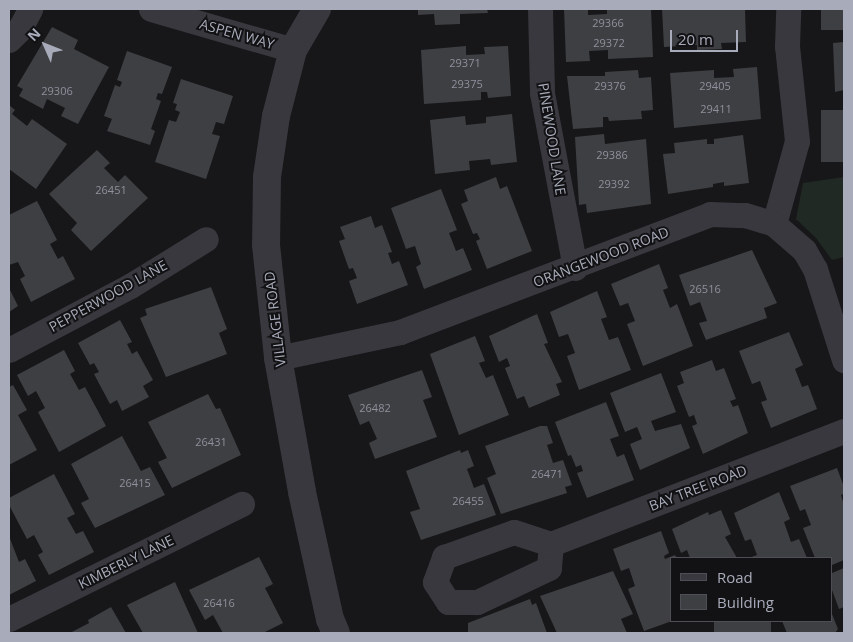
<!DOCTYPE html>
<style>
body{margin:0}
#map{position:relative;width:853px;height:642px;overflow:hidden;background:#171719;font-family:"Open Sans",sans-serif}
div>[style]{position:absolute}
.green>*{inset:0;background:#202923}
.building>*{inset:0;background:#3e3f43;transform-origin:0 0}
.minor>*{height:25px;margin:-12.5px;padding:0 12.5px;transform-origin:12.5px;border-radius:12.5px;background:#38383e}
.tertiary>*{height:28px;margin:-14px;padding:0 14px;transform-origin:14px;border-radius:14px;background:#38383e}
span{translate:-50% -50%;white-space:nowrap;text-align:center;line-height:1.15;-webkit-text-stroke:4px #121214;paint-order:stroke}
.number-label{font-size:11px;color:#8e909c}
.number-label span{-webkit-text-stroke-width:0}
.street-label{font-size:14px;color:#a8abb9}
.frame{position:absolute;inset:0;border:10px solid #a8abb9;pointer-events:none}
.legend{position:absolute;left:670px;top:557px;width:162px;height:65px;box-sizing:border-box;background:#121214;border:1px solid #4e4f56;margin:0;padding:6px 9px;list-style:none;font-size:15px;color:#a8abb9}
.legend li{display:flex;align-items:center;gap:10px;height:25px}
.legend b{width:25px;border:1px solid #4e4f56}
.north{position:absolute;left:20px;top:20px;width:50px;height:50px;-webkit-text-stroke:4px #121214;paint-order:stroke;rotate:314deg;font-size:14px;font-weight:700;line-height:20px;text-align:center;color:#a8abb9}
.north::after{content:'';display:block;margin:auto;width:18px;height:22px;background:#a8abb9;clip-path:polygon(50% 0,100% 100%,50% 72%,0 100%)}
.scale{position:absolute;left:670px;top:30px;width:68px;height:22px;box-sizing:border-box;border:2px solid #a8abb9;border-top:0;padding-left:6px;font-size:15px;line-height:18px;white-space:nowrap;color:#a8abb9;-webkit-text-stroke:4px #121214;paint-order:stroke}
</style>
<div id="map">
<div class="green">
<i style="clip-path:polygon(844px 177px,844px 257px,832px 260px,816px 238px,796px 219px,803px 183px)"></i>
</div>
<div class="building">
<i style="clip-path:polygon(418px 9px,487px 9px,488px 13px,460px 14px,460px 24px,435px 25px,434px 14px,418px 15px)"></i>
<i style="clip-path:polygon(564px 9px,588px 9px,588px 15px,607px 14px,607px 9px,651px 9px,653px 57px,608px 59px,608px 50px,589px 51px,590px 61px,566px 62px)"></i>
<i style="clip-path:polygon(662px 9px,745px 9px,746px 42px,721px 43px,722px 49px,697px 50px,697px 45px,664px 47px)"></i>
<i style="left:821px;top:9px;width:23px;height:21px"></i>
<i style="clip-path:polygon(52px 27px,78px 40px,74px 49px,109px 67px,78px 124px,61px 116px,65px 108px,47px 99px,43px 109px,19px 96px,23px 89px,17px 86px)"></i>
<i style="clip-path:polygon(844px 42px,844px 90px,835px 92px,833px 43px)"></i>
<i style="clip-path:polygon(466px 46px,466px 55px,485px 54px,484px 47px,508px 46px,511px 96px,488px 98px,487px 92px,481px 92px,481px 100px,424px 104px,421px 50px)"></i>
<i style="clip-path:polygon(127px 51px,172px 67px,162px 94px,158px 93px,156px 99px,161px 101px,151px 129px,155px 131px,150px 145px,107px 131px,112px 119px,104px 116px,115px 85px,120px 87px,122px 82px,117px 80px)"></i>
<i style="clip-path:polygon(757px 67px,761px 119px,674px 128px,670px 73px,714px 70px,714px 78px,734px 77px,733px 69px)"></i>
<i style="clip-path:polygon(638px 70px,639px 78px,651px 77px,653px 110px,641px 111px,642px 119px,609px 121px,608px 117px,603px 117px,603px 127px,573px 129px,567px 76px,605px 76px,605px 72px)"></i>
<i style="clip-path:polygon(181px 79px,233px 96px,224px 124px,216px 122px,212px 134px,220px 136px,206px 179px,155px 162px,169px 120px,176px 122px,180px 112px,175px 110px,177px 104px,173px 103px)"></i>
<i style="clip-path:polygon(9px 105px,15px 110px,12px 114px,27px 126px,32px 119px,67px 144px,36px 189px,9px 169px)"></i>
<i style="left:844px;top:110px;width:52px;height:23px;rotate:90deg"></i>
<i style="clip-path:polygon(512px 114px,517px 162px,491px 165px,490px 159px,469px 161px,470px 170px,435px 174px,430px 120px,465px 116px,466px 125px,486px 123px,486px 117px)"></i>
<i style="clip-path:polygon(604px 134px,605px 144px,646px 139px,651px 204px,587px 213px,586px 204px,579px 205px,575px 137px)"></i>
<i style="clip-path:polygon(743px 135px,749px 183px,724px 186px,724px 182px,713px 184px,713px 187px,668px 194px,663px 154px,675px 153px,674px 143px,707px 139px,707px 144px,714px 144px,714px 139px)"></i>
<i style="clip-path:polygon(97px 150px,110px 163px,104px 168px,118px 182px,125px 175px,148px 198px,91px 251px,71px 230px,77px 223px,49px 194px)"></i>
<i style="clip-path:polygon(496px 177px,500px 189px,507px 186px,532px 251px,487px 269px,476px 241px,480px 239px,477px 233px,473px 234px,461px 204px,468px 201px,464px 190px)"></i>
<i style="clip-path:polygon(441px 189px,457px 230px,449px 233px,456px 251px,463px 248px,472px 270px,424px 289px,416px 267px,421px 264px,415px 246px,406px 249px,391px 208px)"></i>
<i style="clip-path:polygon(37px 201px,57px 240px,50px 244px,58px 259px,63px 256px,75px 279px,31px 302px,20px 279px,25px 276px,18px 262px,9px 265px,9px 215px)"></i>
<i style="clip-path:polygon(371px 216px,375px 228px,382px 225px,392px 252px,388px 253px,392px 264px,399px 261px,408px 285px,357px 304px,349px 281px,357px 278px,353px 268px,349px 269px,339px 241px,345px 239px,340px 227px)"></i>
<i style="clip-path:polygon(752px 250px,777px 303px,764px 308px,767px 318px,706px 340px,699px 323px,707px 321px,700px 302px,690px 306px,679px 275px)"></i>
<i style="clip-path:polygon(659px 264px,668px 288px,663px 290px,670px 308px,677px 304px,693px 346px,643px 366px,627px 324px,635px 321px,628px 303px,620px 306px,611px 284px)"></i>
<i style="clip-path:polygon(211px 287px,227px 329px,219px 333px,227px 354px,166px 377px,140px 318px,147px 315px,145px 309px)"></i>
<i style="clip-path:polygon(9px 288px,18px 306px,9px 312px)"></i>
<i style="clip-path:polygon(597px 291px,607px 317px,601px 319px,609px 340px,618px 337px,631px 370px,579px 390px,567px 356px,575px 353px,568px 334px,559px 337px,550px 312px)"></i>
<i style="clip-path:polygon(537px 314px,548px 343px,544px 344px,562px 382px,556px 384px,560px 395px,529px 408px,524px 396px,517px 399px,505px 368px,510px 366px,507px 358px,499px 362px,489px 336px)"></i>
<i style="clip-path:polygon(120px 320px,132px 342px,127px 344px,132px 354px,137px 351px,153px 380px,143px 386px,149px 397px,122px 411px,117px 400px,110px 404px,94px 374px,99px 372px,94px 363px,90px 365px,78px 343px)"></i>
<i style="clip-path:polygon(789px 332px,803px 365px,795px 369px,802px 387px,808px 385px,817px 409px,771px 428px,761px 402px,767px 400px,760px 381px,752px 384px,739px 351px)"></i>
<i style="clip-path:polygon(475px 336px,485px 361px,479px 363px,486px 378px,493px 375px,509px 415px,459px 435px,430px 354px)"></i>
<i style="clip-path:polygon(64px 350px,75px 371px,70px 374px,79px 390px,85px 387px,106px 426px,59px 452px,38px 412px,45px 408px,36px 391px,28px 396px,17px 375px)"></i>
<i style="clip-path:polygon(712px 360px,716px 371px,724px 368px,736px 399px,730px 401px,733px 407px,738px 405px,748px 433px,703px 454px,692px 426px,697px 424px,694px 415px,689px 417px,677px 386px,684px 383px,680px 372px)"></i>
<i style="clip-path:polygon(422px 370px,432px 397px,423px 400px,437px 437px,375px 459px,369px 443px,377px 439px,369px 421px,360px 425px,348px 395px)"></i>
<i style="clip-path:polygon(661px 373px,676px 412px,651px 421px,655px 431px,681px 424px,690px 448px,640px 470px,630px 444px,642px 439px,637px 427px,625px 432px,610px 393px)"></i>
<i style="clip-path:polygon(13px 385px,27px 410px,18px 415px,37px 450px,9px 465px,9px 387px)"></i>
<i style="clip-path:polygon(208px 394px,216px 409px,220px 408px,241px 455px,172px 488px,158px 462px,167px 458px,148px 422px)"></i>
<i style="clip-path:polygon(606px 402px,619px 436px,610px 439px,617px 457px,624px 454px,634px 480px,587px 498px,577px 473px,583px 471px,581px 465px,576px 467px,571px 455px,568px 456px,555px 422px)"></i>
<i style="clip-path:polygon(540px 426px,547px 426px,553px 443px,547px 445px,553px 463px,563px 460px,572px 485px,565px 487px,567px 493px,501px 514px,487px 478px,496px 474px,485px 446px)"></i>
<i style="clip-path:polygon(122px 436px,141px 471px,150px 467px,165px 495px,95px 528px,81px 503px,89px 499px,71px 464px)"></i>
<i style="clip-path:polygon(460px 450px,461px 453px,468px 450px,474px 466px,467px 469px,474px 488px,484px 484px,496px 515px,421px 540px,410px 512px,420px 509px,406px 471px)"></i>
<i style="clip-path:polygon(837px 468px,844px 487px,844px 494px,841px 495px,844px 505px,844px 560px,832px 565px,832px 558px,815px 558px,803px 528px,811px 525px,805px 509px,800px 511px,790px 486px)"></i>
<i style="clip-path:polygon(54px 474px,75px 514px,67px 518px,76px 534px,83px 531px,94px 552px,49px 575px,38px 555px,43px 552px,34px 535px,27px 539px,9px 505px,9px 498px)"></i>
<i style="clip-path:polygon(779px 492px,790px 519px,784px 522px,791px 542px,799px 539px,807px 558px,749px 558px,757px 555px,751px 539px,745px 541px,734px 513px)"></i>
<i style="clip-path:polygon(721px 510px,731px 534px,725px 537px,737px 558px,690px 558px,687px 550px,681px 553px,672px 529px,708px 512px,709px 515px)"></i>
<i style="clip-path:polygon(661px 531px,669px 553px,664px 556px,665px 559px,675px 555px,677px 558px,672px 558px,672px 621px,644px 631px,628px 589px,635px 586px,629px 568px,621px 571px,613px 549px)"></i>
<i style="clip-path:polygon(9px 536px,19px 562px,25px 559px,36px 581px,9px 595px)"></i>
<i style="clip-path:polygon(259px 557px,273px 584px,265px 588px,283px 623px,263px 633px,223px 633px,213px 615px,205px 620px,189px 590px)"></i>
<i style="clip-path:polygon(844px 568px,844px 607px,839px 609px,832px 590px,832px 573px)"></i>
<i style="clip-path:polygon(613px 571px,633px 614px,621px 619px,627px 633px,557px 633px,540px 596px)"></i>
<i style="clip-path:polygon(175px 582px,198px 633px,143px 633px,127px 605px)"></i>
<i style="clip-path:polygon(530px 599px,532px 605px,536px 603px,547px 633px,468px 633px,468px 623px)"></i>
<i style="clip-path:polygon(111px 607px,126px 633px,70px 633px,89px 623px,88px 620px)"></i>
<i style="clip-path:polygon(832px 614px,838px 629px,835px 633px,787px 633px,782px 621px,832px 621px)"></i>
<i style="left:714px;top:621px;width:57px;height:13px"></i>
</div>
<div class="minor">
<i style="left:151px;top:9px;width:148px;rotate:16.1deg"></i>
<i style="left:540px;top:9px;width:84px;rotate:88.6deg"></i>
<i style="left:542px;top:93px;width:178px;rotate:79.3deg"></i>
<i style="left:9px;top:40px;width:14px;rotate:-45deg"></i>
<i style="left:19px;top:30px;width:24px;rotate:-62deg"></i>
<i style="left:774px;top:224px;width:86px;rotate:-74.5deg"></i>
<i style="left:797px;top:141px;width:96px;rotate:-96deg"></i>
<i style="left:787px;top:46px;width:37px;rotate:-88deg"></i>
<i style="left:9px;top:350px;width:137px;rotate:-27.9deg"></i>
<i style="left:130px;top:286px;width:89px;rotate:-31.7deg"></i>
<i style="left:278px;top:358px;width:125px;rotate:-12deg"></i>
<i style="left:400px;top:332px;width:332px;rotate:-20.8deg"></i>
<i style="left:710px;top:214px;width:35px;rotate:2deg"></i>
<i style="left:745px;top:215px;width:30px;rotate:17deg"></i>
<i style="left:774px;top:224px;width:40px;rotate:41deg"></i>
<i style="left:804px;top:250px;width:22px;rotate:60deg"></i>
<i style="left:815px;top:269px;width:96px;rotate:72.3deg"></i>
<i style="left:551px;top:544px;width:24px;rotate:95deg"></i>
<i style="left:549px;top:568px;width:80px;rotate:154.7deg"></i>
<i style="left:477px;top:602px;width:29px;rotate:180deg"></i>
<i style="left:448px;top:602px;width:24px;rotate:-123deg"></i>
<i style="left:435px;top:582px;width:27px;rotate:-70deg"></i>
<i style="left:444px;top:557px;width:74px;rotate:-19.7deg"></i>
<i style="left:514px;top:532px;width:39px;rotate:18deg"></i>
<i style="left:551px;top:544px;width:314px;rotate:-21.1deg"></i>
<i style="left:9px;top:619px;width:260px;rotate:-26.3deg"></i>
</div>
<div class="tertiary">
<i style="left:317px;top:9px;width:48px;rotate:120.3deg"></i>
<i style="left:293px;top:50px;width:68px;rotate:104.4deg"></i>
<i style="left:276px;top:116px;width:62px;rotate:98.4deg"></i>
<i style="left:267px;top:177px;width:68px;rotate:90.8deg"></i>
<i style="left:266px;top:245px;width:114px;rotate:83.9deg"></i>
<i style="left:278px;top:358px;width:136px;rotate:79.8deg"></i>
<i style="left:302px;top:492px;width:130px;rotate:77.6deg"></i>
<i style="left:330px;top:619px;width:15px;rotate:67deg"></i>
</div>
<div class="number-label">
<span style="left:608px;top:23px">29366</span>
<span style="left:609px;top:43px">29372</span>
<span style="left:465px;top:63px">29371</span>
<span style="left:467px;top:84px">29375</span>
<span style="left:610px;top:86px">29376</span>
<span style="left:715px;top:86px">29405</span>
<span style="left:57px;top:91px">29306</span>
<span style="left:716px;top:109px">29411</span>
<span style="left:612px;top:155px">29386</span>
<span style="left:614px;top:184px">29392</span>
<span style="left:111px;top:190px">26451</span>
<span style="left:705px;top:289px">26516</span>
<span style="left:375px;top:408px">26482</span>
<span style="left:211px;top:442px">26431</span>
<span style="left:547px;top:474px">26471</span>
<span style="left:135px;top:483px">26415</span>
<span style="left:468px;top:501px">26455</span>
<span style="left:219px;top:603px">26416</span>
</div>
<div class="street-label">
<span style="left:237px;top:34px;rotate:16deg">ASPEN WAY</span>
<span style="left:552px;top:139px;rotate:81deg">PINEWOOD LANE</span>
<span style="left:601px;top:257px;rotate:-21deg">ORANGEWOOD ROAD</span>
<span style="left:108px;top:296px;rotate:-29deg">PEPPERWOOD LANE</span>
<span style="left:275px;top:319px;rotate:-97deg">VILLAGE ROAD</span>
<span style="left:698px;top:488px;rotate:-21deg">BAY TREE ROAD</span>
<span style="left:126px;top:562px;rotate:-26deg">KIMBERLY LANE</span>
</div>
<div class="frame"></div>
<ul class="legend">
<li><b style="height:6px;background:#38383e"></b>Road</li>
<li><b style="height:14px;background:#3e3f43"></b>Building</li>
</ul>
<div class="north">N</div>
<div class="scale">20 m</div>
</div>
